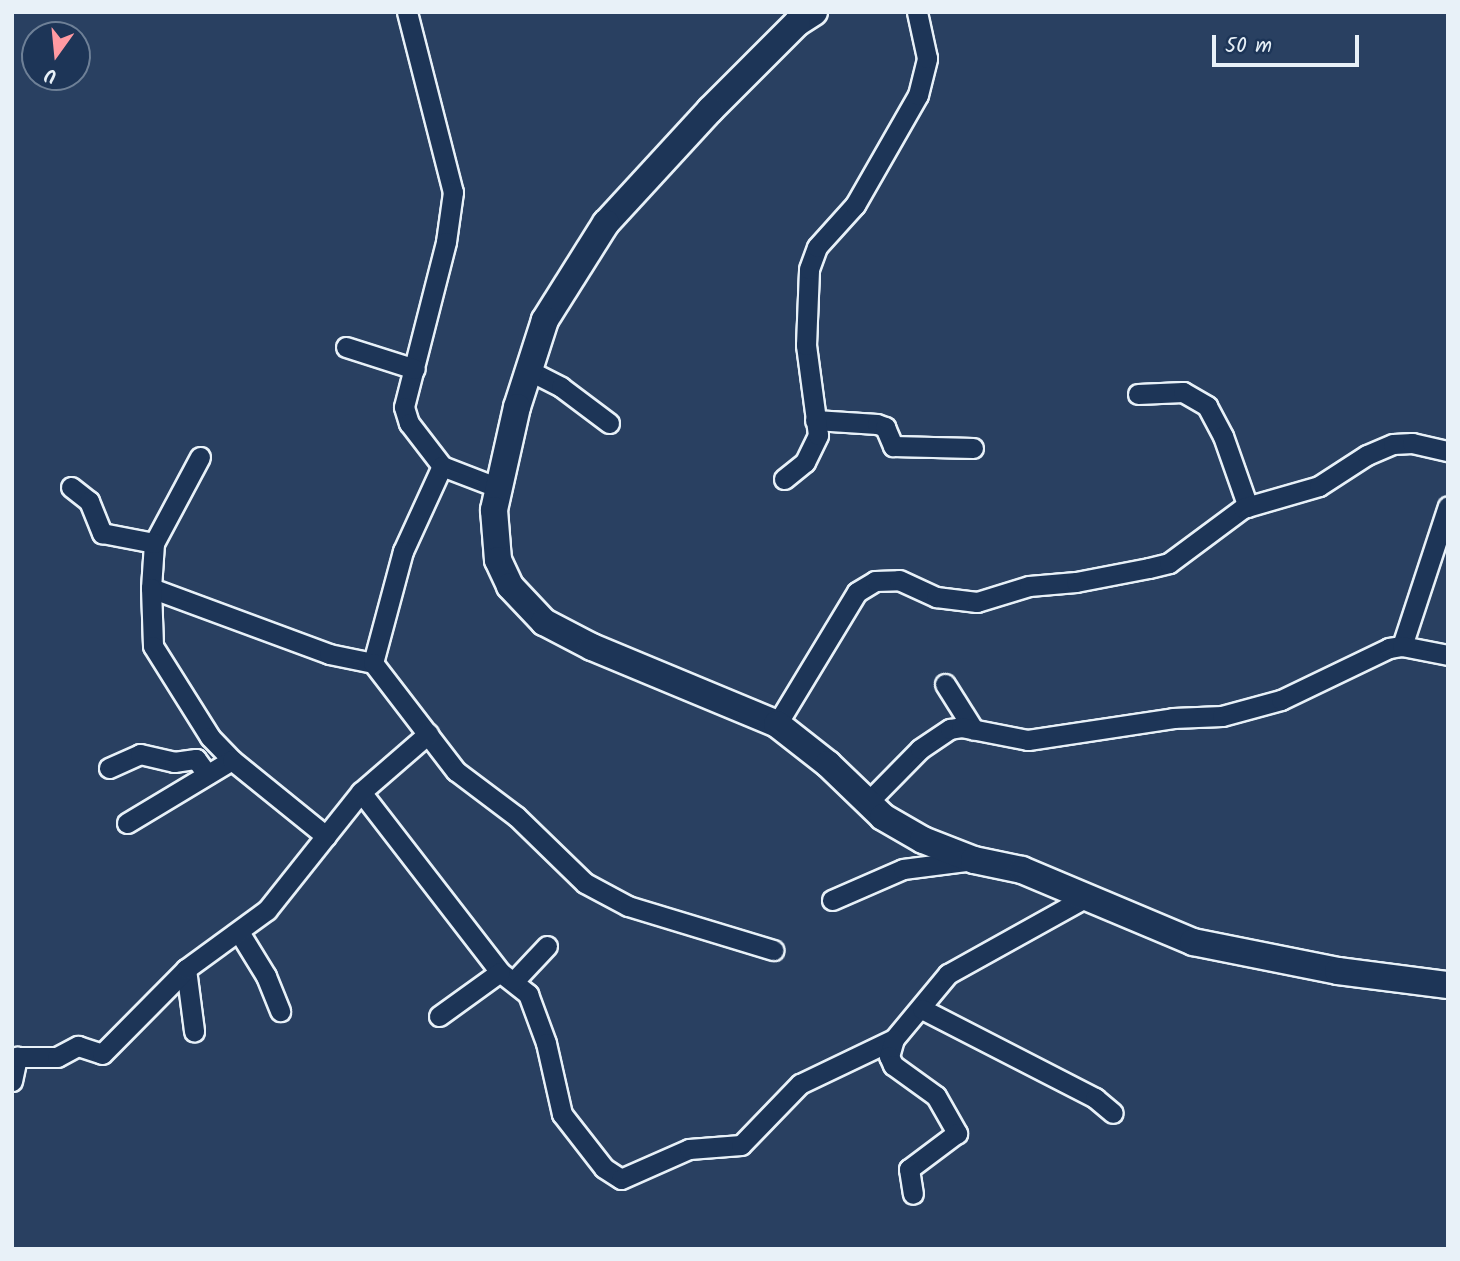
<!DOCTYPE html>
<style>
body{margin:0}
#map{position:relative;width:1460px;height:1261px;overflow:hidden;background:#294061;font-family:Kalam,sans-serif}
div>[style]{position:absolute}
.roads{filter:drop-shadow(2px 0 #e8f1f8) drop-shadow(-2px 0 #e8f1f8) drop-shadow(0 2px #e8f1f8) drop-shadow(0 -2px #e8f1f8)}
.street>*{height:19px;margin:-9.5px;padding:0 9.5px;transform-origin:9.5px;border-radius:9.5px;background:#1d3557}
.secondary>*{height:26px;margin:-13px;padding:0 13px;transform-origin:13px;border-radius:13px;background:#1d3557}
span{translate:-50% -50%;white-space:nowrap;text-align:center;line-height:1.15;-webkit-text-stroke:5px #1d3557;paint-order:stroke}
.frame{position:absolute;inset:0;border:14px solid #e8f1f8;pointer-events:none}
.north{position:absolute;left:21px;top:21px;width:70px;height:70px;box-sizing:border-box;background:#1d3557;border:2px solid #6e8097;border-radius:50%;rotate:195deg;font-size:19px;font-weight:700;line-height:28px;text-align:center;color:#e8f1f8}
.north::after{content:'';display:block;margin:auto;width:24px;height:32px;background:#ff9aa2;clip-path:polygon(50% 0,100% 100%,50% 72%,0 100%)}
.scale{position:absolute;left:1212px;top:35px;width:147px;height:32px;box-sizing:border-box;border:4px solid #e8f1f8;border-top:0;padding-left:9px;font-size:21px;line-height:24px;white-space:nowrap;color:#e8f1f8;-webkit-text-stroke:5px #1d3557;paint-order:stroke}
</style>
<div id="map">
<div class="roads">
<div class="street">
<i style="left:407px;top:12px;width:186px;rotate:75.7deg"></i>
<i style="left:453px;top:192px;width:50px;rotate:98deg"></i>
<i style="left:446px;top:242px;width:170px;rotate:104.3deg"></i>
<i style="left:404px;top:407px;width:17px;rotate:73deg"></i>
<i style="left:409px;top:423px;width:54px;rotate:52.5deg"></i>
<i style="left:346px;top:347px;width:72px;rotate:17.7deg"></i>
<i style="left:528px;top:370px;width:37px;rotate:27deg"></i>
<i style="left:561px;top:387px;width:60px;rotate:36.9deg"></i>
<i style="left:1138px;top:394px;width:45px;rotate:-2.5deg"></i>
<i style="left:1183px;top:392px;width:28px;rotate:30deg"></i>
<i style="left:1207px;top:406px;width:34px;rotate:62deg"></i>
<i style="left:1223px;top:436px;width:75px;rotate:70.6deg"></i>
<i style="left:815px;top:420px;width:62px;rotate:3.7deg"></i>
<i style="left:877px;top:424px;width:9px;rotate:21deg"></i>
<i style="left:885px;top:427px;width:21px;rotate:67deg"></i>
<i style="left:893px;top:446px;width:80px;rotate:1.4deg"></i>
<i style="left:200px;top:457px;width:98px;rotate:118.1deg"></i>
<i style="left:154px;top:543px;width:45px;rotate:93.8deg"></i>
<i style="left:151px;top:588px;width:190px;rotate:20.3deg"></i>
<i style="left:329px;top:654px;width:45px;rotate:11.6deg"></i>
<i style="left:784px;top:479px;width:27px;rotate:-39deg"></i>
<i style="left:805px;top:462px;width:30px;rotate:-64deg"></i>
<i style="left:818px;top:435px;width:91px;rotate:-97.6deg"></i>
<i style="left:806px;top:345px;width:76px;rotate:-87.7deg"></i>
<i style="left:809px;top:269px;width:23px;rotate:-70deg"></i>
<i style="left:817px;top:247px;width:57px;rotate:-47.9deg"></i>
<i style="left:855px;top:205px;width:127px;rotate:-60.2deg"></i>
<i style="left:918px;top:95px;width:38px;rotate:-76deg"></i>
<i style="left:927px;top:58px;width:47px;rotate:-102.3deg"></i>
<i style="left:71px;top:487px;width:23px;rotate:38deg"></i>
<i style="left:89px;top:501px;width:35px;rotate:68deg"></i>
<i style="left:102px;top:533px;width:53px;rotate:10.9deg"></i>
<i style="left:499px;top:488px;width:61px;rotate:-158.9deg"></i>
<i style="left:442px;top:466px;width:94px;rotate:114.6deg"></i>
<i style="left:403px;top:551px;width:116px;rotate:105deg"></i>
<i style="left:373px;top:663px;width:136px;rotate:52.5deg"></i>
<i style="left:456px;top:771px;width:75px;rotate:36.9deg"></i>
<i style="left:516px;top:816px;width:96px;rotate:44.2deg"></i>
<i style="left:585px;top:883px;width:49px;rotate:28.1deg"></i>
<i style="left:628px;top:906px;width:152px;rotate:16.9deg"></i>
<i style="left:151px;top:588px;width:58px;rotate:88deg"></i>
<i style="left:153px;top:646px;width:107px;rotate:57.9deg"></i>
<i style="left:210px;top:737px;width:32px;rotate:46deg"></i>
<i style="left:1402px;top:646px;width:147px;rotate:-71.8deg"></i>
<i style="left:945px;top:684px;width:54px;rotate:57.8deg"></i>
<i style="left:777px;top:724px;width:154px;rotate:-58.8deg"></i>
<i style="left:857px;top:592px;width:21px;rotate:-31deg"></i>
<i style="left:875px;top:581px;width:24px;rotate:-2deg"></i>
<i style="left:899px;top:580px;width:41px;rotate:24.7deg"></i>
<i style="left:936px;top:597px;width:41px;rotate:7deg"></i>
<i style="left:977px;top:602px;width:54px;rotate:-17.1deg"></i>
<i style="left:1029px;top:586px;width:47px;rotate:-4.9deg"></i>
<i style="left:1076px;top:582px;width:74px;rotate:-10.9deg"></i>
<i style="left:1149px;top:568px;width:21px;rotate:-14deg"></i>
<i style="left:1169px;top:563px;width:92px;rotate:-36.6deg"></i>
<i style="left:1243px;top:508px;width:79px;rotate:-16.1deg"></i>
<i style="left:1319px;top:486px;width:57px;rotate:-32.9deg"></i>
<i style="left:1367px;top:455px;width:28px;rotate:-23deg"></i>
<i style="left:1393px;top:444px;width:19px;rotate:-3deg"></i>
<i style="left:1412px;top:443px;width:37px;rotate:13deg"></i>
<i style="left:109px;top:768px;width:34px;rotate:-24deg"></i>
<i style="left:140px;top:754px;width:35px;rotate:13deg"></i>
<i style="left:174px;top:762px;width:22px;rotate:-8deg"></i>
<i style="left:196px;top:759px;width:19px;rotate:54deg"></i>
<i style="left:361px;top:792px;width:227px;rotate:52.3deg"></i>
<i style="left:500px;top:972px;width:36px;rotate:38deg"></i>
<i style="left:528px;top:994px;width:52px;rotate:69.8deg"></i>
<i style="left:546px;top:1043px;width:73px;rotate:77.3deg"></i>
<i style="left:562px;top:1114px;width:68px;rotate:52.1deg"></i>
<i style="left:604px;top:1168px;width:20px;rotate:33deg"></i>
<i style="left:621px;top:1179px;width:74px;rotate:-23.8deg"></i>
<i style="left:689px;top:1149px;width:52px;rotate:-4.4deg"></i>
<i style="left:741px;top:1145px;width:85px;rotate:-46deg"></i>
<i style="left:800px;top:1084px;width:104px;rotate:-25.6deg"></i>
<i style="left:894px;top:1039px;width:85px;rotate:-50.3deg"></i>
<i style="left:948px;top:974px;width:154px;rotate:-29.1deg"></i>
<i style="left:868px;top:802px;width:74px;rotate:-45.5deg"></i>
<i style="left:920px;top:749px;width:36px;rotate:-34deg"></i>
<i style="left:950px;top:729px;width:11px;rotate:-10deg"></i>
<i style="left:961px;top:727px;width:68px;rotate:11deg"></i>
<i style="left:1028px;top:740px;width:147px;rotate:-8.6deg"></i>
<i style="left:1173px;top:718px;width:49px;rotate:-2.3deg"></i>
<i style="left:1222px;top:716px;width:61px;rotate:-15.2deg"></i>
<i style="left:1281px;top:700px;width:120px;rotate:-25.7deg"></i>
<i style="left:1389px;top:648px;width:13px;rotate:-9deg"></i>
<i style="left:1402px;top:646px;width:47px;rotate:11.1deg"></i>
<i style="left:127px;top:823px;width:122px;rotate:-31deg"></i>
<i style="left:232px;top:760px;width:121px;rotate:39deg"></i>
<i style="left:832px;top:900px;width:77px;rotate:-23.6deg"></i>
<i style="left:903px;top:869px;width:71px;rotate:-7.3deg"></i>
<i style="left:239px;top:932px;width:52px;rotate:58.5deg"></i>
<i style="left:266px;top:976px;width:38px;rotate:68deg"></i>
<i style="left:186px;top:969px;width:63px;rotate:82.6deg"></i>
<i style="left:514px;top:981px;width:48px;rotate:-46.7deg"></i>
<i style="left:922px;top:1009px;width:195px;rotate:27.2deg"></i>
<i style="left:1095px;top:1098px;width:23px;rotate:40deg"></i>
<i style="left:439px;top:1016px;width:75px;rotate:-35.8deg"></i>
<i style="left:894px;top:1039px;width:18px;rotate:106deg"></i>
<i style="left:889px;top:1056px;width:10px;rotate:66deg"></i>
<i style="left:893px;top:1065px;width:53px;rotate:35.8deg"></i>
<i style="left:936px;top:1096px;width:43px;rotate:60.4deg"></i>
<i style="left:957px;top:1133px;width:60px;rotate:143.1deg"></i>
<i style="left:909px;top:1169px;width:25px;rotate:81deg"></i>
<i style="left:12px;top:1081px;width:25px;rotate:-78deg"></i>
<i style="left:17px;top:1057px;width:40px"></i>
<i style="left:57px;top:1057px;width:24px;rotate:-28deg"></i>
<i style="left:78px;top:1046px;width:25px;rotate:18deg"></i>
<i style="left:102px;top:1054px;width:120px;rotate:-45.3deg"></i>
<i style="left:186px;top:969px;width:100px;rotate:-36.1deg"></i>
<i style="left:267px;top:910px;width:151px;rotate:-51.5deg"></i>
<i style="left:361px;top:792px;width:89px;rotate:-40.9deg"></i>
</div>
<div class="secondary">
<i style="left:814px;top:12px;width:20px;rotate:147deg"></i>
<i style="left:797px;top:23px;width:123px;rotate:135deg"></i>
<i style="left:710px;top:110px;width:154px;rotate:132.6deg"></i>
<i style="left:606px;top:223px;width:115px;rotate:122.2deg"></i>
<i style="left:545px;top:320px;width:91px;rotate:107.8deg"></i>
<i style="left:517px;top:407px;width:106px;rotate:102.6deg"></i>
<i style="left:494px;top:510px;width:50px;rotate:85.4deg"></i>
<i style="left:498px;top:560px;width:29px;rotate:65deg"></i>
<i style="left:510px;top:586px;width:50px;rotate:46.6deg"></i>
<i style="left:544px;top:622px;width:54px;rotate:27.5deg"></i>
<i style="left:592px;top:647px;width:200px;rotate:22.6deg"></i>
<i style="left:777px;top:724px;width:65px;rotate:38.1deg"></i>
<i style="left:828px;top:764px;width:76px;rotate:43.9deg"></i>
<i style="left:883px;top:817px;width:46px;rotate:29.9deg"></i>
<i style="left:923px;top:840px;width:55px;rotate:21.4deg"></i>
<i style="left:974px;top:860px;width:49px;rotate:11.8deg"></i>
<i style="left:1022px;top:870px;width:186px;rotate:22.8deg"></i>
<i style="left:1193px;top:942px;width:148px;rotate:11.3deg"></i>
<i style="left:1338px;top:971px;width:111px;rotate:7.3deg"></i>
</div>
</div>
<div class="frame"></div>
<div class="north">U</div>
<div class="scale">50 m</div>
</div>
